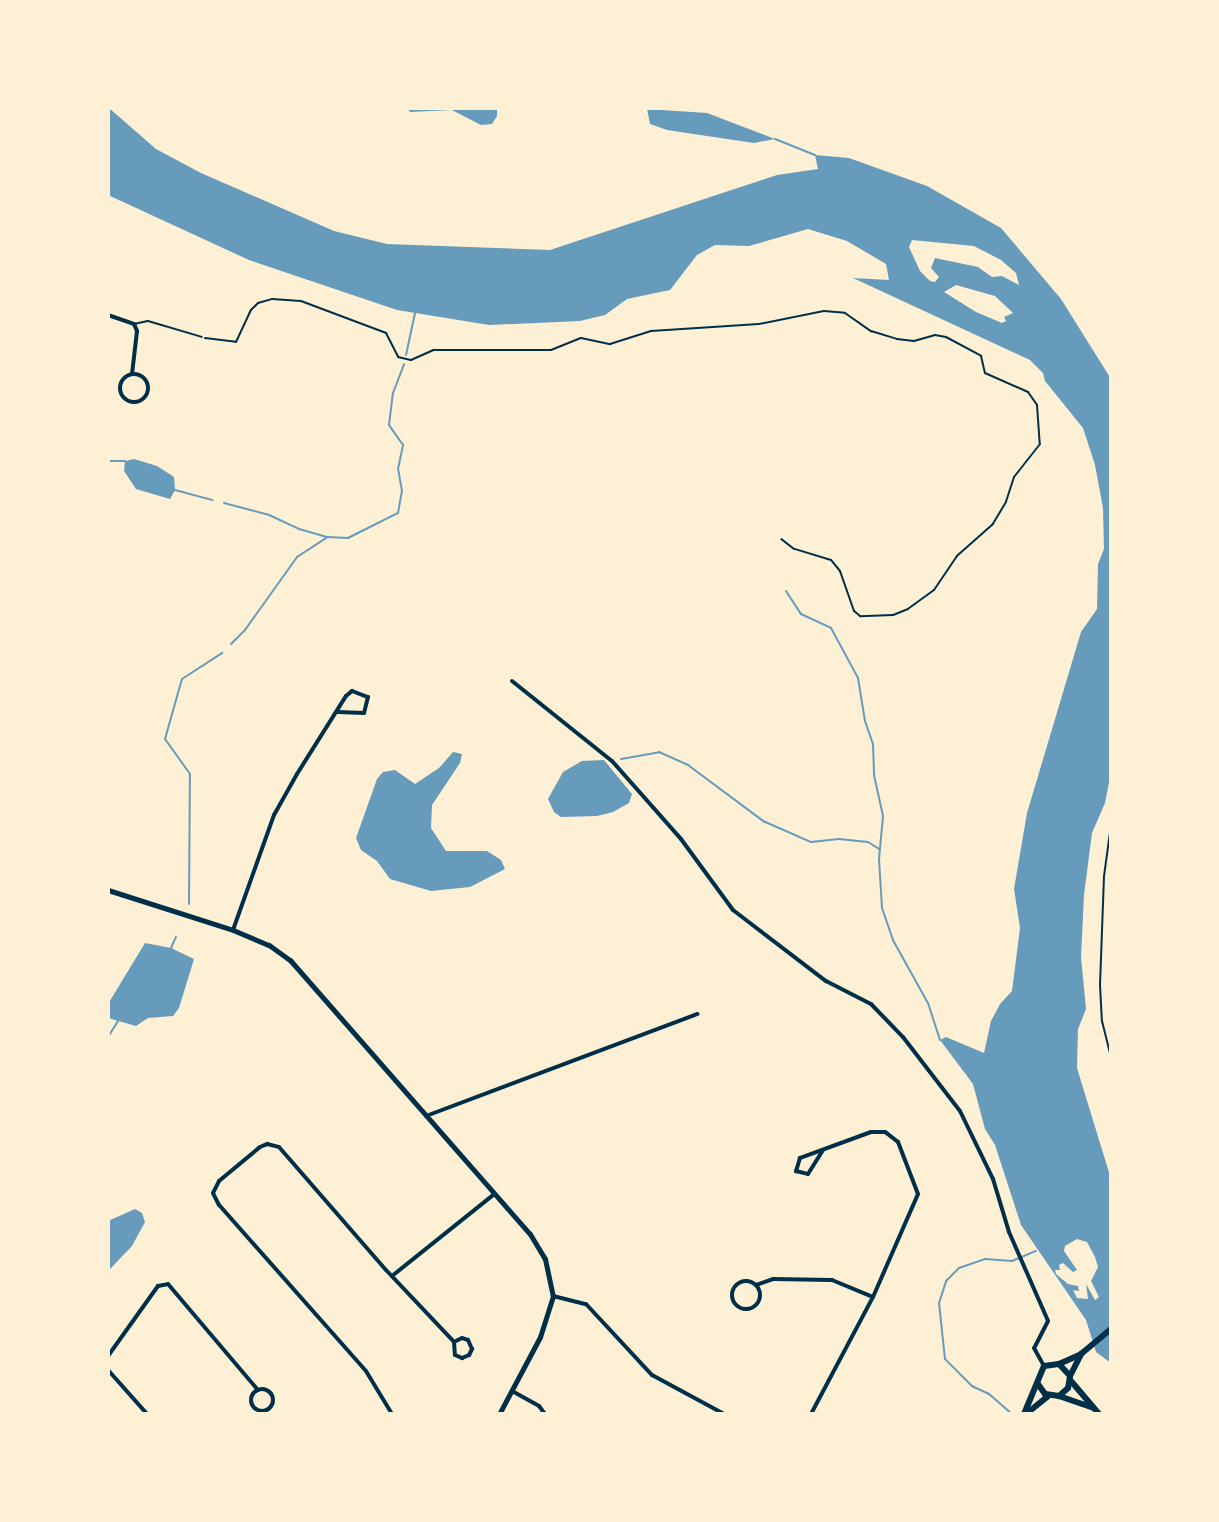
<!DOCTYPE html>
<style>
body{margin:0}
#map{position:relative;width:1219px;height:1522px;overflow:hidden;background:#fdf0d5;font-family:Figtree,sans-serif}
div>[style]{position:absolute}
.water>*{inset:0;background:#669bbc}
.stream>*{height:2px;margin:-1px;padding:0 1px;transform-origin:1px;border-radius:1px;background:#669bbc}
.path>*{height:2px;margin:-1px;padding:0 1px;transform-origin:1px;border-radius:1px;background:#003049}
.service>*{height:2px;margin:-1px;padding:0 1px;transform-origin:1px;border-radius:1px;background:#003049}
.minor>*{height:4px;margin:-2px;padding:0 2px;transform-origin:2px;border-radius:2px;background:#003049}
.minor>.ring{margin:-2px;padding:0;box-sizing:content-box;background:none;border:4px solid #003049;border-radius:50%}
.tertiary>*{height:5px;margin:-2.5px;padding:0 2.5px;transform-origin:2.5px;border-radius:2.5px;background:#003049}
.secondary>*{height:6px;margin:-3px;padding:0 3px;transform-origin:3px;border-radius:3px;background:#003049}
span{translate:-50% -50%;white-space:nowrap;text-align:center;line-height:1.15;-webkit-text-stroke:6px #fdf0d5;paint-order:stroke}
.frame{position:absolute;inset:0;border:110px solid #fdf0d5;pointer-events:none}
</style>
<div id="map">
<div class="water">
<i style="clip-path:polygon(evenodd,109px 108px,156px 149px,201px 173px,334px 231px,387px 244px,550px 250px,777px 175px,818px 169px,815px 155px,849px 158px,927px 186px,1001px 228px,1061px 299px,1111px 379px,1111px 772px,1105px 803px,1092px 833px,1084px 895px,1081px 957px,1086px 1009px,1078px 1029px,1077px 1068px,1111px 1179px,1111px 1363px,1096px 1352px,1086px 1320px,1021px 1225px,995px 1145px,985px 1129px,973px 1084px,940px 1040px,946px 1037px,984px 1053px,991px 1021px,1000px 1004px,1012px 991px,1020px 928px,1014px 889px,1027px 813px,1081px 632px,1097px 609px,1098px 564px,1104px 549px,1103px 508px,1095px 465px,1083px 428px,1045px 381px,1043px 373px,1030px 360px,853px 278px,889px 280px,886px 264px,847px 241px,808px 229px,749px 246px,715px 245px,697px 255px,670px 290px,627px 299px,605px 315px,580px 321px,489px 325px,397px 310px,249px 260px,108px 195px,109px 108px,912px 240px,974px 246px,1001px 260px,1016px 273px,1019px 285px,1002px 276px,992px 277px,978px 267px,935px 258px,931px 268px,939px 277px,935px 282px,930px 281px,920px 271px,909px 247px,912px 240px,109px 108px,956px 285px,995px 296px,1013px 313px,1004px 317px,1006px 321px,1002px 323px,976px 312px,944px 292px,956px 285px,109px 108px,1077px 1239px,1087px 1242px,1095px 1257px,1098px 1267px,1091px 1281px,1099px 1297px,1095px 1300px,1086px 1284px,1088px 1299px,1077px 1298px,1073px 1290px,1079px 1291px,1078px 1286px,1068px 1284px,1056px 1274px,1055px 1270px,1060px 1270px,1059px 1265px,1063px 1263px,1073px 1272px,1077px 1270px,1064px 1251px,1065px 1246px,1077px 1239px)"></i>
<i style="clip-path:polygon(407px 108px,497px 108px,497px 116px,492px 124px,481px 125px,452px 110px,410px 112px)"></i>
<i style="clip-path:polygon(647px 109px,707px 113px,775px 139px,754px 143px,667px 130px,650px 124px)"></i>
<i style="clip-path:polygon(134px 459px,157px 466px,174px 477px,175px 490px,170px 499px,136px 489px,124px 471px,125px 461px)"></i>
<i style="clip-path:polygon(453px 752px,462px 754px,460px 763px,432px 805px,431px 828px,446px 851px,487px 851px,501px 860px,505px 869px,470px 887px,431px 891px,390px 879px,377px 861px,361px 850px,356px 838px,377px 779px,383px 772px,395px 770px,415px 784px,439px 768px)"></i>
<i style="clip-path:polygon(604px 760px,632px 794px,629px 803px,613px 812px,597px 816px,561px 817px,554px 812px,548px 799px,563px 772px,582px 761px)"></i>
<i style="clip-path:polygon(145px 943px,171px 948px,194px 959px,179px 1008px,173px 1016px,148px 1018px,136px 1026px,108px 1018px,108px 1004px)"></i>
<i style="clip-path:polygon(135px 1209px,142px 1213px,145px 1222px,132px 1246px,108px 1271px,108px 1221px)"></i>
</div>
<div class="stream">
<i style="left:775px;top:139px;width:43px;rotate:21.8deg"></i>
<i style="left:406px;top:355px;width:43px;rotate:-77.9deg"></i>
<i style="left:108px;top:461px;width:17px"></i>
<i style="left:175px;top:490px;width:39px;rotate:15deg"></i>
<i style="left:224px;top:503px;width:47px;rotate:14.9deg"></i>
<i style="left:269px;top:515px;width:33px;rotate:25deg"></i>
<i style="left:299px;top:529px;width:29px;rotate:16deg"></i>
<i style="left:327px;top:537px;width:21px;rotate:3deg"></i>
<i style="left:348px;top:538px;width:56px;rotate:-26.6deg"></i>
<i style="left:398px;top:513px;width:22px;rotate:-80deg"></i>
<i style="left:402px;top:491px;width:22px;rotate:-100deg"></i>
<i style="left:398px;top:469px;width:25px;rotate:-78deg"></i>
<i style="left:403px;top:445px;width:24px;rotate:-125deg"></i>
<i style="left:389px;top:425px;width:32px;rotate:-83deg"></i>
<i style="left:393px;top:393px;width:31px;rotate:-69deg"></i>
<i style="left:786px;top:591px;width:27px;rotate:57deg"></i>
<i style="left:801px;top:614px;width:33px;rotate:25deg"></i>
<i style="left:831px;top:628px;width:57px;rotate:61.6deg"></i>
<i style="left:858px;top:678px;width:44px;rotate:80.8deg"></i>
<i style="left:865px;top:721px;width:24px;rotate:71deg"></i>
<i style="left:873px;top:744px;width:31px;rotate:88deg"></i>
<i style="left:874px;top:775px;width:42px;rotate:77.6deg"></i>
<i style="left:883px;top:816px;width:43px;rotate:95.3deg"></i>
<i style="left:879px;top:859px;width:49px;rotate:86.5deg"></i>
<i style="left:882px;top:908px;width:36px;rotate:71deg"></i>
<i style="left:894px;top:942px;width:70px;rotate:60.9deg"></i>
<i style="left:928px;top:1003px;width:39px;rotate:72deg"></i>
<i style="left:231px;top:644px;width:20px;rotate:-45deg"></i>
<i style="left:245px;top:630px;width:90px;rotate:-54.5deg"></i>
<i style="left:297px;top:557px;width:35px;rotate:-33deg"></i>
<i style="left:621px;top:759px;width:39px;rotate:-10deg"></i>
<i style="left:659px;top:752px;width:32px;rotate:24deg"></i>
<i style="left:688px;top:765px;width:94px;rotate:36.7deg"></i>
<i style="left:763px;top:821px;width:52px;rotate:23.6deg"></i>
<i style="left:811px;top:842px;width:28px;rotate:-6deg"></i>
<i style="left:839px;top:839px;width:29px;rotate:6deg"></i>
<i style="left:868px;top:842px;width:13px;rotate:32deg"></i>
<i style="left:189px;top:904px;width:130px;rotate:-89.6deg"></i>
<i style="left:190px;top:774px;width:43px;rotate:-125.5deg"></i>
<i style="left:165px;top:739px;width:62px;rotate:-74.2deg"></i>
<i style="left:182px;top:679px;width:48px;rotate:-33deg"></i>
<i style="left:171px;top:948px;width:12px;rotate:-66deg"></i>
<i style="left:108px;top:1037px;width:19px;rotate:-58deg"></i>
<i style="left:1012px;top:1414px;width:30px;rotate:-139deg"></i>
<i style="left:989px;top:1394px;width:19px;rotate:-155deg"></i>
<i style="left:972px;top:1386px;width:38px;rotate:-135deg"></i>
<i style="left:945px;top:1359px;width:56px;rotate:-96.1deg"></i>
<i style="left:939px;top:1303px;width:23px;rotate:-72deg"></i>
<i style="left:946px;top:1281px;width:18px;rotate:-45deg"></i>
<i style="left:959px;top:1268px;width:28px;rotate:-19deg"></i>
<i style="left:985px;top:1259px;width:27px;rotate:4deg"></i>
<i style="left:1012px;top:1261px;width:26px;rotate:-23deg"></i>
</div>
<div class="path">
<i style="left:205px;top:338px;width:31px;rotate:7deg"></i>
<i style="left:236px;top:342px;width:35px;rotate:-65deg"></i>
<i style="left:251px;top:310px;width:10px;rotate:-45deg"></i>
<i style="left:258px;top:303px;width:15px;rotate:-16deg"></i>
<i style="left:272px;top:299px;width:29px;rotate:4deg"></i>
<i style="left:301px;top:301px;width:91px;rotate:20.6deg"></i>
<i style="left:386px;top:333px;width:27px;rotate:63deg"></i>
<i style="left:398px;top:357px;width:13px;rotate:13deg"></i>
<i style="left:411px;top:360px;width:24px;rotate:-24deg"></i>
<i style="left:433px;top:350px;width:118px"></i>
<i style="left:551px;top:350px;width:32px;rotate:-22deg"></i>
<i style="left:581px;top:338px;width:30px;rotate:12deg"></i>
<i style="left:610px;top:344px;width:43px;rotate:-17.6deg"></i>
<i style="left:651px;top:331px;width:108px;rotate:-3.7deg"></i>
<i style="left:759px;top:324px;width:66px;rotate:-11.3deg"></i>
<i style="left:824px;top:311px;width:21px;rotate:5deg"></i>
<i style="left:845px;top:313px;width:32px;rotate:35deg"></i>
<i style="left:871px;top:331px;width:27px;rotate:17deg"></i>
<i style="left:897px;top:339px;width:17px;rotate:7deg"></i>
<i style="left:914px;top:341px;width:22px;rotate:-16deg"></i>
<i style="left:935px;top:335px;width:11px;rotate:10deg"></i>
<i style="left:946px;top:337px;width:40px;rotate:28deg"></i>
<i style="left:981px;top:356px;width:17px;rotate:77deg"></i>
<i style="left:985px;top:373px;width:47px;rotate:23.8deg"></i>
<i style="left:1028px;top:392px;width:16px;rotate:55deg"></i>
<i style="left:1037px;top:405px;width:39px;rotate:86deg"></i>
<i style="left:1040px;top:444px;width:42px;rotate:128.2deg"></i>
<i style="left:1014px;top:477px;width:26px;rotate:108deg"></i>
<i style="left:1006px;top:502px;width:26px;rotate:121deg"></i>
<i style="left:993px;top:524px;width:48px;rotate:138.4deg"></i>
<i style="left:957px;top:556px;width:41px;rotate:124.1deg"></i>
<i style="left:934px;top:590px;width:32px;rotate:144deg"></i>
<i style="left:908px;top:609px;width:16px;rotate:158deg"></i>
<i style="left:893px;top:615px;width:33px;rotate:178deg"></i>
<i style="left:860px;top:616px;width:8px;rotate:-140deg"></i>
<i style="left:854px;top:611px;width:42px;rotate:-109.3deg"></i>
<i style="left:840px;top:571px;width:14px;rotate:-129deg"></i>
<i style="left:831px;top:560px;width:39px;rotate:-163deg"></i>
<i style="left:794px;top:549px;width:16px;rotate:-142deg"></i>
<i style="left:1111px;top:825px;width:51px;rotate:97.8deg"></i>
<i style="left:1104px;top:876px;width:109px;rotate:92.1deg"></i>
<i style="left:1100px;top:985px;width:36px;rotate:87deg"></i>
<i style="left:1102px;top:1021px;width:36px;rotate:76deg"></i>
</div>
<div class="service">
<i style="left:134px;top:324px;width:14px;rotate:-12deg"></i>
<i style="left:148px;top:321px;width:56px;rotate:16.5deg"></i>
</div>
<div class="minor">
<i style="left:108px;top:315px;width:28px;rotate:19deg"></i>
<i style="left:134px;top:324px;width:8px;rotate:67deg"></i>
<i style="left:137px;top:331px;width:43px;rotate:96.6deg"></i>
<i class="ring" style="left:120px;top:374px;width:24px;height:24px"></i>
<i style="left:512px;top:681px;width:128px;rotate:38.7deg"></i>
<i style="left:612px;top:761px;width:104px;rotate:48.5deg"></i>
<i style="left:681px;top:839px;width:88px;rotate:53.8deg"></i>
<i style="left:733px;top:910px;width:117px;rotate:37.4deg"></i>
<i style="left:826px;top:981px;width:51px;rotate:27.1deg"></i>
<i style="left:871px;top:1004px;width:46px;rotate:45.9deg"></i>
<i style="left:903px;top:1037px;width:93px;rotate:52.4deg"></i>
<i style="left:960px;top:1111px;width:76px;rotate:64.1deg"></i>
<i style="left:993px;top:1179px;width:55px;rotate:73.2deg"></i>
<i style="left:1009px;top:1232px;width:97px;rotate:66.3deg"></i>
<i style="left:1048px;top:1321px;width:30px;rotate:117deg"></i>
<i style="left:1034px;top:1348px;width:21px;rotate:61deg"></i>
<i style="left:233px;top:930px;width:122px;rotate:-70.4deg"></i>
<i style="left:274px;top:815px;width:47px;rotate:-60.7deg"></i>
<i style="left:297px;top:774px;width:92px;rotate:-57.9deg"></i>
<i style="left:346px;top:696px;width:8px;rotate:-40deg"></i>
<i style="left:352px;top:691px;width:17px;rotate:21deg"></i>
<i style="left:368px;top:697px;width:16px;rotate:104deg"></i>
<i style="left:364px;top:713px;width:26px;rotate:-178deg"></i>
<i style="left:426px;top:1116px;width:290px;rotate:-20.6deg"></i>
<i style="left:392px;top:1276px;width:129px;rotate:-38.7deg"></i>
<i class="ring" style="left:732px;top:1281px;width:24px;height:24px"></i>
<i style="left:756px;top:1285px;width:18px;rotate:-19deg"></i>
<i style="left:773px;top:1279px;width:59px;rotate:1deg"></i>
<i style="left:832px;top:1280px;width:44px;rotate:22.5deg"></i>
<i style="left:553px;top:1296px;width:34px;rotate:14deg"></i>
<i style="left:586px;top:1304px;width:97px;rotate:47.1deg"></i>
<i style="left:652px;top:1375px;width:82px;rotate:28.4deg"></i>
<i style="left:108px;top:1356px;width:86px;rotate:-54.5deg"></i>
<i style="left:158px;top:1286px;width:10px;rotate:-11deg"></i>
<i style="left:168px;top:1284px;width:139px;rotate:49.7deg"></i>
<i style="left:108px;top:1370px;width:59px;rotate:48.4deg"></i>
<i class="ring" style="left:251px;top:1389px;width:18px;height:18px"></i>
<i style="left:512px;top:1391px;width:31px;rotate:29deg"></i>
<i style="left:539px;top:1406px;width:10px;rotate:53deg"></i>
<i style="left:392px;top:1414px;width:50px;rotate:-121.2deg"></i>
<i style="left:366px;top:1371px;width:222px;rotate:-131.5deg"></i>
<i style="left:219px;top:1205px;width:13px;rotate:-117deg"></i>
<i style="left:213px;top:1193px;width:13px;rotate:-63deg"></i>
<i style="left:219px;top:1181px;width:53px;rotate:-39.7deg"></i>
<i style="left:260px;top:1147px;width:8px;rotate:-23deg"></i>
<i style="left:267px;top:1144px;width:12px;rotate:14deg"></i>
<i style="left:279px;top:1147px;width:163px;rotate:49deg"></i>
<i style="left:386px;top:1270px;width:99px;rotate:46.6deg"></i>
<i style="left:454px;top:1342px;width:13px;rotate:86deg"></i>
<i style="left:455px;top:1355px;width:8px;rotate:23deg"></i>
<i style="left:462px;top:1358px;width:8px;rotate:-23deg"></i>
<i style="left:469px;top:1355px;width:7px;rotate:-63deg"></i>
<i style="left:472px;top:1349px;width:10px;rotate:-114deg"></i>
<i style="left:468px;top:1340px;width:6px;rotate:-162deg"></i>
<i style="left:462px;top:1338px;width:9px;rotate:153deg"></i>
<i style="left:811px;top:1414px;width:132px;rotate:-62.1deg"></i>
<i style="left:873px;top:1297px;width:112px;rotate:-66.4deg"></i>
<i style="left:918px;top:1194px;width:56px;rotate:-111deg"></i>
<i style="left:898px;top:1142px;width:16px;rotate:-142deg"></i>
<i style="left:885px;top:1132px;width:14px;rotate:180deg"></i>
<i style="left:871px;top:1132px;width:76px;rotate:159.9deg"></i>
<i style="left:800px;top:1158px;width:14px;rotate:107deg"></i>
<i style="left:796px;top:1171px;width:12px;rotate:14deg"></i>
<i style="left:808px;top:1174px;width:28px;rotate:-58deg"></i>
</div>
<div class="tertiary">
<i style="left:108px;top:890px;width:131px;rotate:17.7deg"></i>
<i style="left:233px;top:930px;width:39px;rotate:23deg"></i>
<i style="left:269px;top:945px;width:26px;rotate:36deg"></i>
<i style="left:290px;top:960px;width:364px;rotate:48.8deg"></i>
<i style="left:530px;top:1234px;width:29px;rotate:59deg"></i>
<i style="left:545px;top:1259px;width:38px;rotate:78deg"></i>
<i style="left:553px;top:1296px;width:43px;rotate:107.6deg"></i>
<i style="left:540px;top:1337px;width:87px;rotate:118deg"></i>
</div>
<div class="secondary">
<i style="left:1059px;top:1364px;width:24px;rotate:-24deg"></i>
<i style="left:1081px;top:1354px;width:39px;rotate:-40deg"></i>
<i style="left:1070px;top:1376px;width:25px;rotate:-63deg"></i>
<i style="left:1071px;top:1381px;width:43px;rotate:49.7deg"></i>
<i style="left:1059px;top:1396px;width:36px;rotate:19deg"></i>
<i style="left:1024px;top:1414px;width:52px;rotate:-67.4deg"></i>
<i style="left:1044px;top:1366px;width:15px;rotate:-8deg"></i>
<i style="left:1059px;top:1364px;width:16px;rotate:47deg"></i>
<i style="left:1070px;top:1376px;width:12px;rotate:99deg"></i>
<i style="left:1068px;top:1388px;width:12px;rotate:138deg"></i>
<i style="left:1059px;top:1396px;width:14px;rotate:-172deg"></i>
<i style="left:1045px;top:1394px;width:12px;rotate:-125deg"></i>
<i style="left:1026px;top:1414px;width:28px;rotate:-39deg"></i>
</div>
<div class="frame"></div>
</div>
